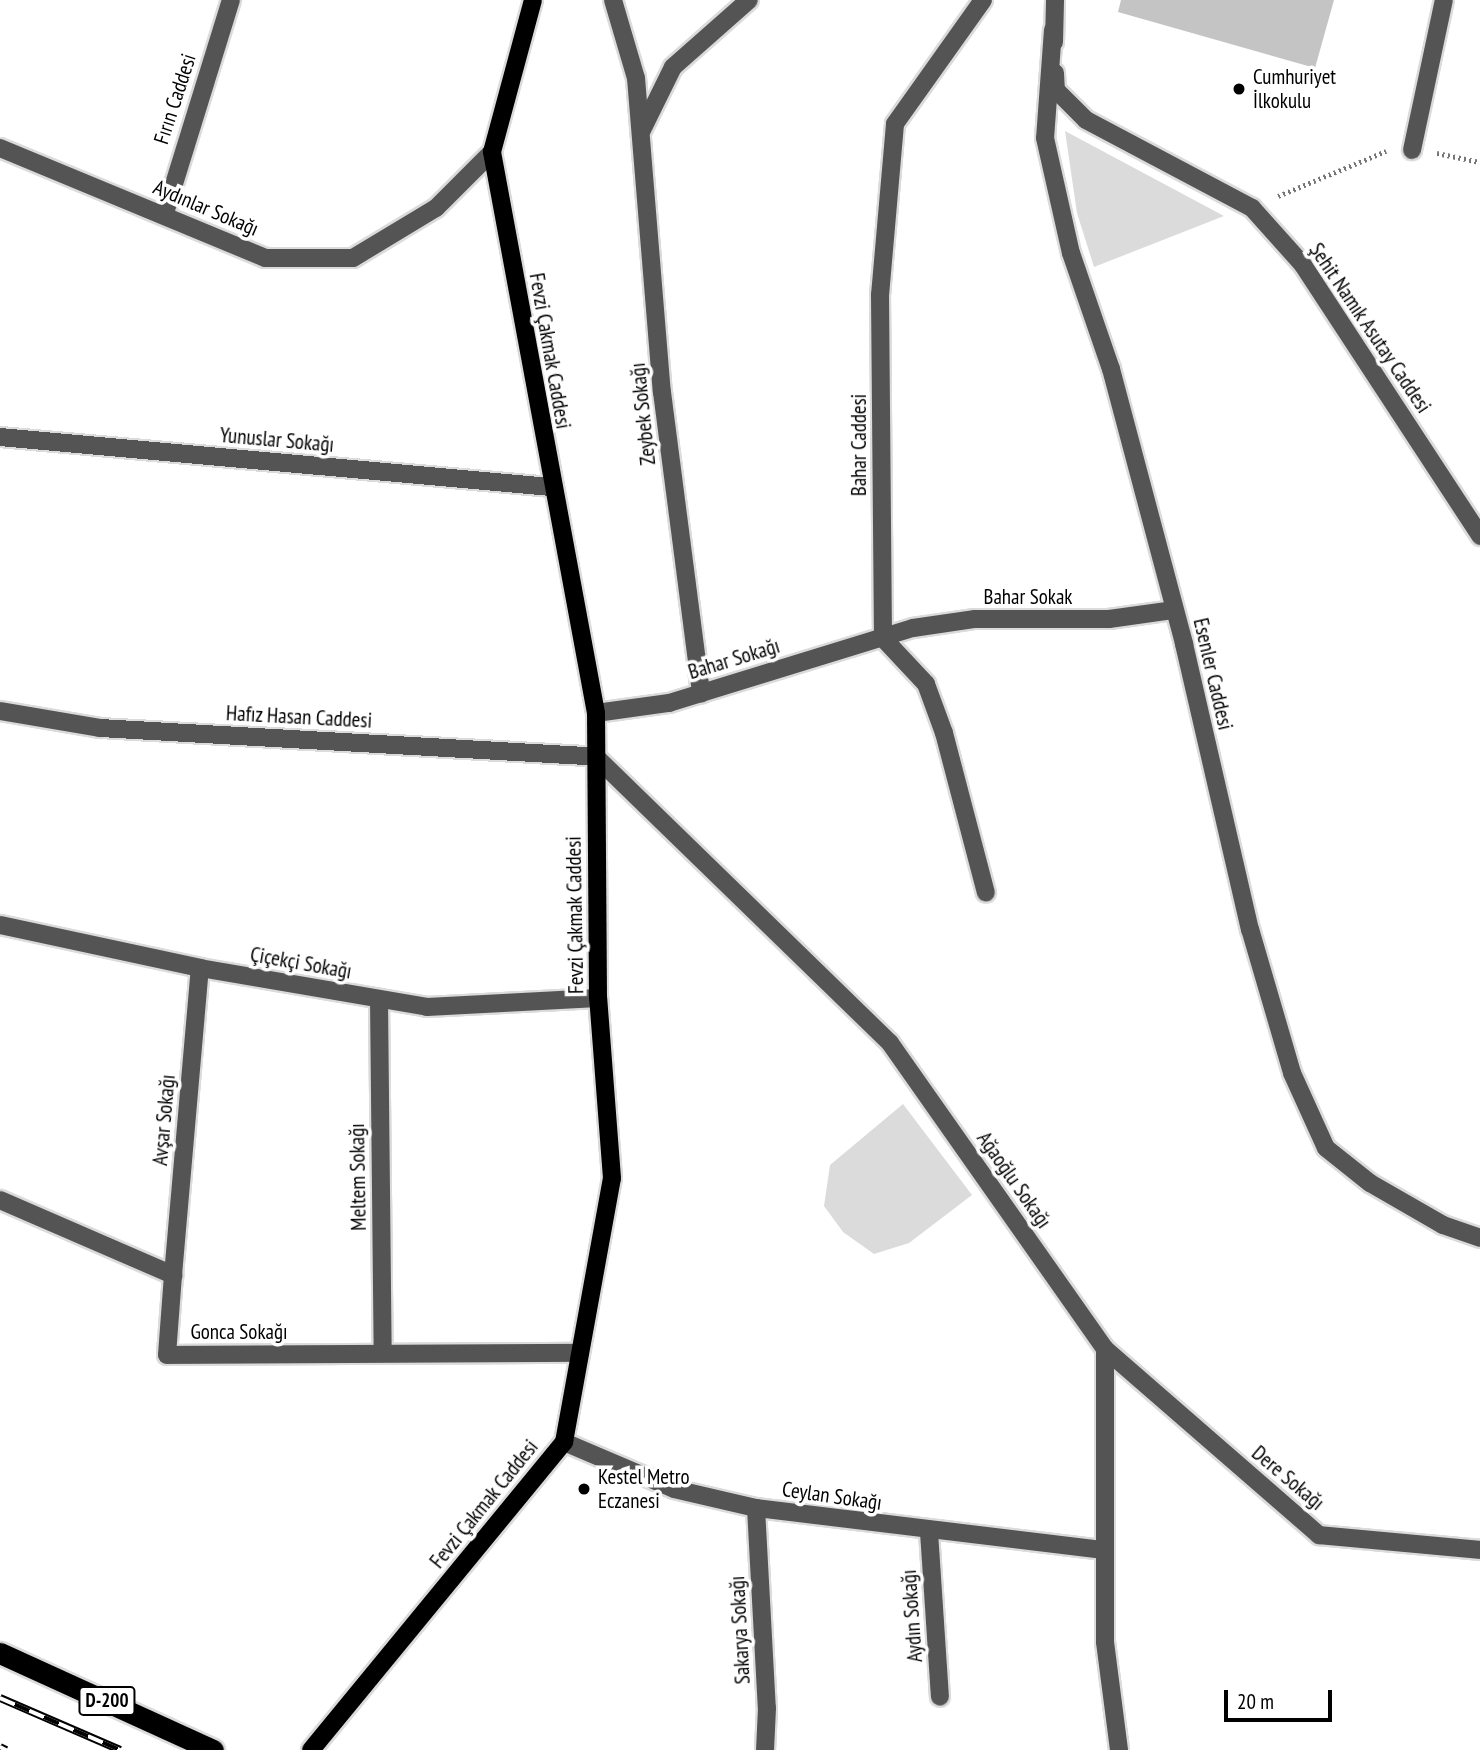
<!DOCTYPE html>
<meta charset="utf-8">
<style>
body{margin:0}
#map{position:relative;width:1480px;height:1750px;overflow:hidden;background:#fff;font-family:"PT Sans Narrow",sans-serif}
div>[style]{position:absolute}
.green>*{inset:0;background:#dbdbdb}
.building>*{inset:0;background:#c4c4c4}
.path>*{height:4.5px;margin-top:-2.25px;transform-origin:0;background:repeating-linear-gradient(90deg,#767676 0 2px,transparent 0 5.5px)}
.roads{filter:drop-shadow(2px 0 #dbdbdb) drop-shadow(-2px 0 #dbdbdb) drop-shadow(0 2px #dbdbdb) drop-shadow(0 -2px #dbdbdb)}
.minor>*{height:18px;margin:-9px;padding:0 9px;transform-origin:9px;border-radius:9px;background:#545454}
.major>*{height:18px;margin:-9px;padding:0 9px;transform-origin:9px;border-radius:9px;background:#000}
.highway>*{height:21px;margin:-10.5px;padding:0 10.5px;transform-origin:10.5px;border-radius:10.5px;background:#000}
.rail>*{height:8px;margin-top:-4px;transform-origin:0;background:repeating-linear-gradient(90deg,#fff 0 16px,#000 0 32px);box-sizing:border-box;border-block:2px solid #000}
.dots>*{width:19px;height:19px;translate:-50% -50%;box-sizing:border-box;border:4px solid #fff;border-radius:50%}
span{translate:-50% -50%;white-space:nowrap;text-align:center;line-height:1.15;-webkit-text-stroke:7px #fff;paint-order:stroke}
.shield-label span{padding:2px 5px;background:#fff;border:2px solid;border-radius:5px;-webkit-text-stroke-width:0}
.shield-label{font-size:19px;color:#000;font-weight:700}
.poi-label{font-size:21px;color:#000}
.left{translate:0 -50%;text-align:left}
.street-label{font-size:21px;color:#000}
.scale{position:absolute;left:1224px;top:1690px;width:108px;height:32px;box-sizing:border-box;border:4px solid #000;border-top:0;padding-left:9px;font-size:21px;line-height:24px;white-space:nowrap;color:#000;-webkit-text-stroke:5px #fff;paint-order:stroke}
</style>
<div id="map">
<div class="green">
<i style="clip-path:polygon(1065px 131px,1224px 216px,1094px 267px,1077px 213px)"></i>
<i style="clip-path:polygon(903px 1104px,972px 1195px,909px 1243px,874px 1254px,843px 1232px,824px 1206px,830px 1165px)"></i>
</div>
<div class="building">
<i style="clip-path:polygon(1121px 0,1334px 0,1315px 68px,1118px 12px)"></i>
</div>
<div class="path">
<i style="left:1437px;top:153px;width:44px;rotate:11.8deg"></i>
<i style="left:1278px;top:196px;width:117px;rotate:-22.6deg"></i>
</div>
<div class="roads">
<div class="minor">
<i style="left:613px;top:0;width:81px;rotate:73.6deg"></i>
<i style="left:636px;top:78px;width:315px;rotate:85.3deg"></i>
<i style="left:662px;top:392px;width:304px;rotate:82.6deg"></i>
<i style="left:983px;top:0;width:152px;rotate:125.4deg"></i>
<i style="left:895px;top:124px;width:172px;rotate:95deg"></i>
<i style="left:880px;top:295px;width:343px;rotate:89.5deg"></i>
<i style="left:883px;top:638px;width:63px;rotate:46.9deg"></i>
<i style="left:926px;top:684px;width:52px;rotate:69.8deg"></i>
<i style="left:944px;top:733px;width:165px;rotate:75.3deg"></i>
<i style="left:1053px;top:30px;width:108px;rotate:94.2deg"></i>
<i style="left:1045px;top:138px;width:118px;rotate:77.3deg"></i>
<i style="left:1071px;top:253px;width:123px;rotate:71deg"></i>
<i style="left:1111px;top:369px;width:285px;rotate:75.1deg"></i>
<i style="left:1184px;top:644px;width:293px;rotate:77deg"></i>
<i style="left:1250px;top:929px;width:150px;rotate:73.7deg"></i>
<i style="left:1292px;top:1073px;width:82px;rotate:65.6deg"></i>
<i style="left:1326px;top:1148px;width:56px;rotate:38.5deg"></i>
<i style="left:1370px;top:1183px;width:84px;rotate:29.9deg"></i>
<i style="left:1443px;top:1225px;width:39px;rotate:19deg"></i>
<i style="left:1054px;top:42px;width:42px;rotate:-88.6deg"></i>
<i style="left:1055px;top:73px;width:17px;rotate:87deg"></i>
<i style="left:1056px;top:90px;width:42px;rotate:45deg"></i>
<i style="left:1086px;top:120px;width:188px;rotate:27.9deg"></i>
<i style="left:1252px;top:208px;width:76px;rotate:48.2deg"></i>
<i style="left:1303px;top:265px;width:324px;rotate:56.8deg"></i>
<i style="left:642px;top:130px;width:70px;rotate:-63.8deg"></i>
<i style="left:673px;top:67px;width:101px;rotate:-41.4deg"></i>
<i style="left:0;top:148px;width:287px;rotate:22.5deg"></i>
<i style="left:265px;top:258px;width:88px"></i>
<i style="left:353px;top:258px;width:97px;rotate:-31.1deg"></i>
<i style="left:436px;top:208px;width:79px;rotate:-45deg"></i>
<i style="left:1412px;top:150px;width:153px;rotate:-78deg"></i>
<i style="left:165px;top:213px;width:223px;rotate:-72.8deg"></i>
<i style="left:0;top:437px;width:553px;rotate:5.19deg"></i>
<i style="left:0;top:711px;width:101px;rotate:9.6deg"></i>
<i style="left:100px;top:728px;width:497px;rotate:3.3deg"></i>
<i style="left:596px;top:757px;width:410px;rotate:44.2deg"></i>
<i style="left:890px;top:1043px;width:374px;rotate:54.9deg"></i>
<i style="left:1105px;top:1349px;width:284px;rotate:41deg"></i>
<i style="left:1319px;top:1535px;width:162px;rotate:5.3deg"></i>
<i style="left:596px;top:713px;width:74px;rotate:-7.8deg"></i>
<i style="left:669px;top:703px;width:255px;rotate:-17.1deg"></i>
<i style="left:913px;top:628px;width:63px;rotate:-8.3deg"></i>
<i style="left:975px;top:619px;width:134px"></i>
<i style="left:1109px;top:619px;width:66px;rotate:-7.9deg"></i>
<i style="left:0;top:925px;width:205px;rotate:12.1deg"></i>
<i style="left:200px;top:968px;width:230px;rotate:9.7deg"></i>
<i style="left:427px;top:1007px;width:171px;rotate:-3deg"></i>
<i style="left:379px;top:1000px;width:353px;rotate:89.4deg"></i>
<i style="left:0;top:1200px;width:189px;rotate:23.4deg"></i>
<i style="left:173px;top:1275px;width:80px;rotate:94.3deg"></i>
<i style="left:167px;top:1355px;width:413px;rotate:-0.3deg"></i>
<i style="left:173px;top:1275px;width:308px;rotate:-85deg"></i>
<i style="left:1105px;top:1349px;width:293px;rotate:90deg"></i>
<i style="left:1105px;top:1642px;width:109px;rotate:82.6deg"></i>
<i style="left:564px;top:1442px;width:120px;rotate:23.1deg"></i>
<i style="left:674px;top:1489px;width:84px;rotate:13deg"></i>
<i style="left:756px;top:1508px;width:350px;rotate:6.9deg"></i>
<i style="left:756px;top:1508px;width:200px;rotate:86.9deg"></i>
<i style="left:767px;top:1708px;width:42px;rotate:92.7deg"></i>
<i style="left:929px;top:1532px;width:165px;rotate:86.2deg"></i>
</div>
<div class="major">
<i style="left:311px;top:1750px;width:399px;rotate:-50.6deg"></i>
<i style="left:564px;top:1442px;width:268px;rotate:-79.7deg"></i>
<i style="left:612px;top:1178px;width:181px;rotate:-94.4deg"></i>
<i style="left:598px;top:998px;width:285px;rotate:-90.4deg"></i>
<i style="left:596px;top:713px;width:571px;rotate:-100.5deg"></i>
<i style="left:492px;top:152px;width:157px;rotate:-74.9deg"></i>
</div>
<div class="highway">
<i style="left:0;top:1653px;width:234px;rotate:24.5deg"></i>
</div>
</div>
<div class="rail">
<i style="left:0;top:1698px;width:131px;rotate:23.4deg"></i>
<i style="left:0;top:1747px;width:7px;rotate:27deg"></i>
</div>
<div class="dots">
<i style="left:1239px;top:89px;background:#000"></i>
<i style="left:584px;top:1489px;background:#000"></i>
</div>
<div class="shield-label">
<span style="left:107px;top:1701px">D-200</span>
</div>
<div class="poi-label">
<span class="left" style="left:1253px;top:89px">Cumhuriyet<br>İlkokulu</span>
<span class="left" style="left:598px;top:1489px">Kestel Metro<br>Eczanesi</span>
</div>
<div class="street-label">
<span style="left:175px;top:99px;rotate:-72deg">Fırın Caddesi</span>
<span style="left:206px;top:208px;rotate:23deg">Aydınlar Sokağı</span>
<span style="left:1370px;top:328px;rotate:56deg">Şehit Namık Asutay Caddesi</span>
<span style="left:550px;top:351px;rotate:80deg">Fevzi Çakmak Caddesi</span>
<span style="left:643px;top:414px;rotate:-96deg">Zeybek Sokağı</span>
<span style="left:277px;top:440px;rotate:5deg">Yunuslar Sokağı</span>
<span style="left:859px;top:445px;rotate:-90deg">Bahar Caddesi</span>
<span style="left:1028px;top:597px">Bahar Sokak</span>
<span style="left:734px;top:659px;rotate:-17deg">Bahar Sokağı</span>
<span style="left:1213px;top:674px;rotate:77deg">Esenler Caddesi</span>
<span style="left:299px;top:717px;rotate:3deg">Hafız Hasan Caddesi</span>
<span style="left:575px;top:915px;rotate:-91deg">Fevzi Çakmak Caddesi</span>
<span style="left:301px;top:963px;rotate:10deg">Çiçekçi Sokağı</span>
<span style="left:164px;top:1120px;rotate:-85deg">Avşar Sokağı</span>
<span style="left:358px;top:1177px;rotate:-91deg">Meltem Sokağı</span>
<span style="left:1014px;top:1180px;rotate:55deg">Ağaoğlu Sokağı</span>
<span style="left:239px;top:1332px">Gonca Sokağı</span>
<span style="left:1288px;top:1478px;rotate:40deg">Dere Sokağı</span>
<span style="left:832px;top:1496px;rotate:8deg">Ceylan Sokağı</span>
<span style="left:484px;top:1504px;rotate:-51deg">Fevzi Çakmak Caddesi</span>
<span style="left:912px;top:1616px;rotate:-94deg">Aydın Sokağı</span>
<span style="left:740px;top:1630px;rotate:-93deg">Sakarya Sokağı</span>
</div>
<div class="scale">20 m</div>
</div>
